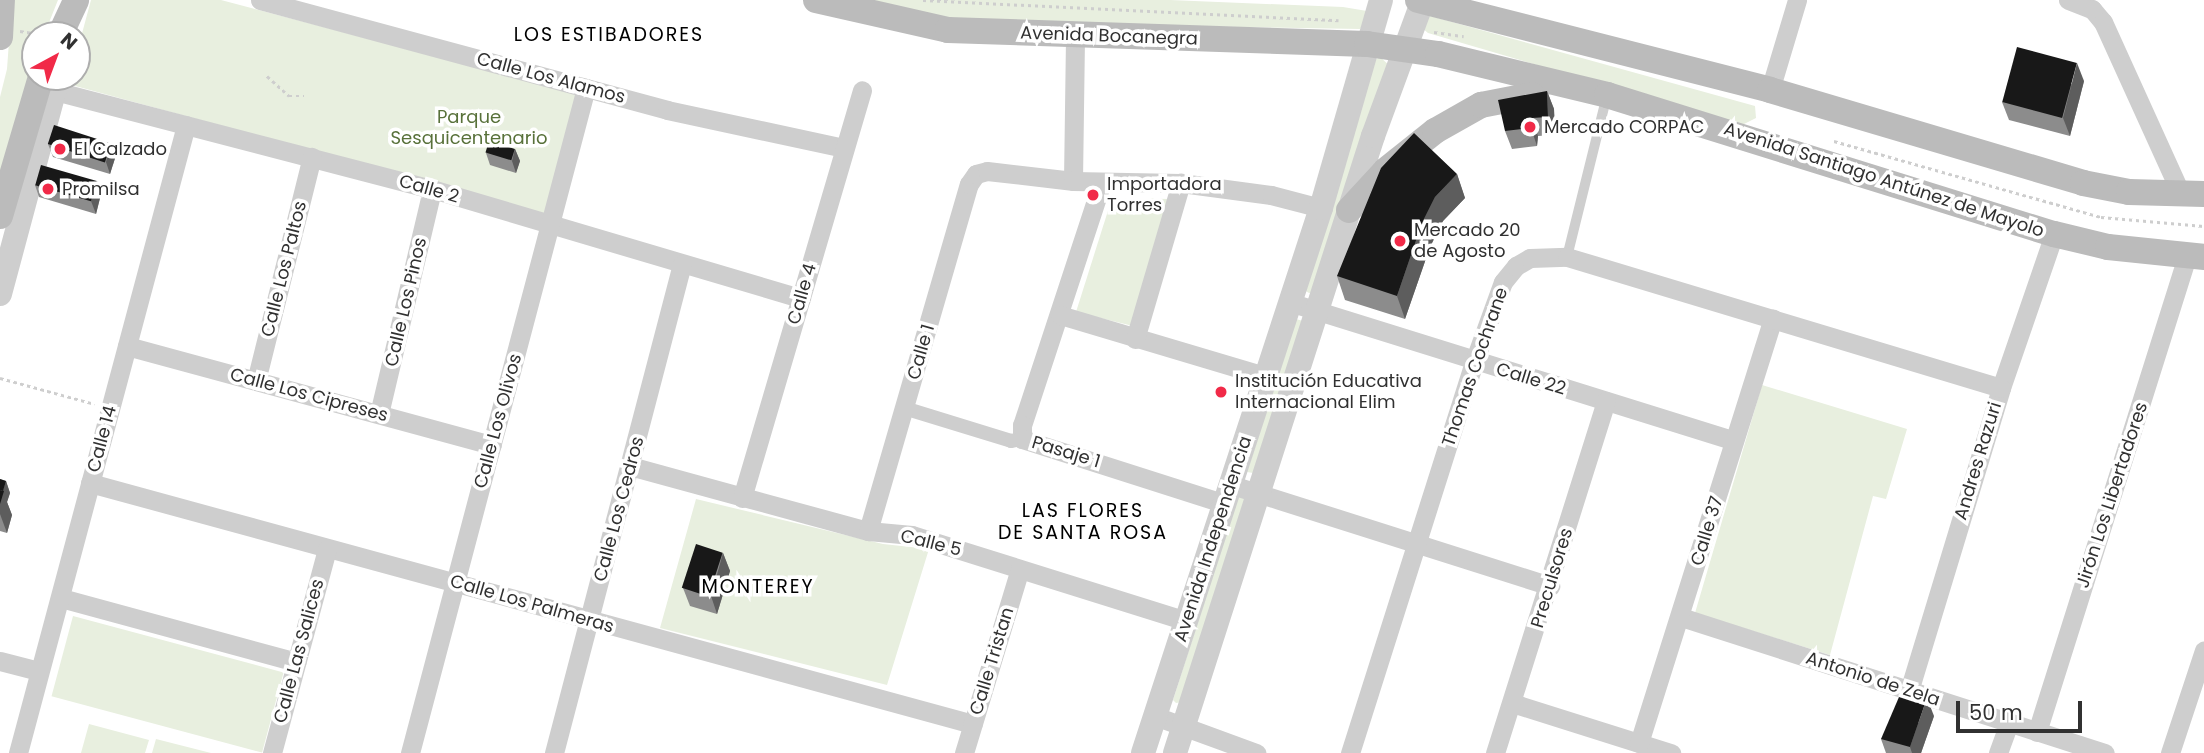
<!DOCTYPE html>
<meta charset="utf-8">
<style>
body{margin:0}
#map{position:relative;width:2204px;height:753px;overflow:hidden;background:#fff;font-family:Poppins,sans-serif}
div>[style]{position:absolute}
.green>*{inset:0;background:#e8efdf;transform-origin:0 0}
.path>*{height:2.5px;margin-top:-1.25px;transform-origin:0;background:repeating-linear-gradient(90deg,#cecece 0 3.5px,transparent 0 7px)}
.service>*{height:10px;margin:-5px;padding:0 5px;transform-origin:5px;border-radius:5px;background:#cecece}
.pedestrian>*{height:14px;margin:-7px;padding:0 7px;transform-origin:7px;border-radius:7px;background:#cecece}
.minor>*{height:19px;margin:-9.5px;padding:0 9.5px;transform-origin:9.5px;border-radius:9.5px;background:#cecece}
.tertiary>*{height:24px;margin:-12px;padding:0 12px;transform-origin:12px;border-radius:12px;background:#cecece}
.secondary>*{height:26px;margin:-13px;padding:0 13px;transform-origin:13px;border-radius:13px;background:#bbb}
.wall>*{inset:0;background:#8c8c8c}
.shaded-wall>*{inset:0;background:#5d5d5d}
.building>*{inset:0;background:#181818;transform-origin:0 0}
.dots>*{width:19px;height:19px;translate:-50% -50%;box-sizing:border-box;border:4px solid #fff;border-radius:50%}
span{translate:-50% -50%;white-space:nowrap;text-align:center;line-height:1.15;-webkit-text-stroke:7px #fff;paint-order:stroke}
.street-label{font-size:18px;color:#313131}
.park-label{font-size:18px;color:#58713a}
.poi-label{font-size:18px;color:#313131}
.left{translate:0 -50%;text-align:left}
.neighbourhood-label{font-size:19px;color:#000;letter-spacing:2px}
.north{position:absolute;left:21px;top:21px;width:70px;height:70px;box-sizing:border-box;background:#fff;border:2px solid #adadad;border-radius:50%;rotate:41deg;font-size:19px;font-weight:700;line-height:28px;text-align:center;color:#313131}
.north::after{content:'';display:block;margin:auto;width:24px;height:32px;background:#f12a48;clip-path:polygon(50% 0,100% 100%,50% 72%,0 100%)}
.scale{position:absolute;left:1956px;top:701px;width:126px;height:32px;box-sizing:border-box;border:4px solid #313131;border-top:0;padding-left:9px;font-size:21px;line-height:24px;white-space:nowrap;color:#313131;-webkit-text-stroke:5px #fff;paint-order:stroke}
</style>
<div id="map">
<div class="green">
<i style="clip-path:polygon(12px 0,58px 0,44px 35px,35px 35px,35px 56px,0 176px,0 97px,7px 69px)"></i>
<i style="clip-path:polygon(91px 0,221px 0,578px 94px,546px 214px,68px 84px,70px 77px,77px 77px,77px 52px)"></i>
<i style="clip-path:polygon(866px 0,1170px 0,1343px 7px,1367px 11px,1369px 20px,1360px 29px,948px 22px)"></i>
<i style="clip-path:polygon(1427px 15px,1755px 106px,1756px 118px,1742px 125px,1428px 33px,1422px 28px)"></i>
<i style="clip-path:polygon(1380px 57px,1390px 66px,1317px 292px,1309px 293px,1304px 290px,1375px 60px)"></i>
<i style="clip-path:polygon(1112px 198px,1170px 199px,1133px 326px,1076px 312px)"></i>
<i style="clip-path:polygon(1296px 319px,1303px 321px,1253px 473px,1247px 472px)"></i>
<i style="clip-path:polygon(1762px 385px,1907px 429px,1886px 499px,1873px 496px,1830px 655px,1695px 613px)"></i>
<i style="clip-path:polygon(1239px 493px,1248px 497px,1182px 702px,1176px 703px,1173px 700px)"></i>
<i style="clip-path:polygon(696px 499px,883px 544px,929px 549px,887px 685px,660px 628px)"></i>
<i style="left:73px;top:616px;width:218px;height:83px;rotate:15deg"></i>
<i style="clip-path:polygon(89px 724px,149px 740px,145px 753px,81px 753px)"></i>
<i style="clip-path:polygon(156px 739px,211px 753px,152px 753px)"></i>
</div>
<div class="path">
<i style="left:923px;top:0;width:416px;rotate:2.8deg"></i>
<i style="left:20px;top:31px;width:18px;rotate:9deg"></i>
<i style="left:1434px;top:32px;width:30px;rotate:8deg"></i>
<i style="left:267px;top:76px;width:30px;rotate:42deg"></i>
<i style="left:289px;top:96px;width:15px"></i>
<i style="left:1834px;top:141px;width:278px;rotate:15.9deg"></i>
<i style="left:2101px;top:217px;width:103px;rotate:5deg"></i>
<i style="left:0;top:378px;width:98px;rotate:15.3deg"></i>
</div>
<div class="service">
<i style="left:1567px;top:257px;width:167px;rotate:-76.1deg"></i>
</div>
<div class="pedestrian">
<i style="left:904px;top:408px;width:112px;rotate:17.1deg"></i>
<i style="left:1011px;top:441px;width:11px;rotate:-10deg"></i>
</div>
<div class="minor">
<i style="left:260px;top:0;width:422px;rotate:15.1deg"></i>
<i style="left:667px;top:110px;width:181px;rotate:12.1deg"></i>
<i style="left:2068px;top:0;width:26px;rotate:21deg"></i>
<i style="left:2092px;top:9px;width:17px;rotate:50deg"></i>
<i style="left:2103px;top:22px;width:191px;rotate:65.6deg"></i>
<i style="left:1770px;top:90px;width:94px;rotate:-73.3deg"></i>
<i style="left:55px;top:91px;width:390px;rotate:14.6deg"></i>
<i style="left:432px;top:189px;width:385px;rotate:16.5deg"></i>
<i style="left:1073px;top:181px;width:146px;rotate:-89.2deg"></i>
<i style="left:1102px;top:182px;width:256px;rotate:108.2deg"></i>
<i style="left:1022px;top:425px;width:14px;rotate:90deg"></i>
<i style="left:1022px;top:439px;width:214px;rotate:17.7deg"></i>
<i style="left:1289px;top:302px;width:466px;rotate:17.3deg"></i>
<i style="left:1060px;top:315px;width:214px;rotate:16.6deg"></i>
<i style="left:1135px;top:339px;width:163px;rotate:-73.6deg"></i>
<i style="left:127px;top:346px;width:378px;rotate:15.2deg"></i>
<i style="left:256px;top:381px;width:231px;rotate:-76deg"></i>
<i style="left:379px;top:414px;width:231px;rotate:-76.7deg"></i>
<i style="left:630px;top:466px;width:247px;rotate:15.3deg"></i>
<i style="left:868px;top:531px;width:44px;rotate:5.2deg"></i>
<i style="left:912px;top:535px;width:288px;rotate:17.4deg"></i>
<i style="left:90px;top:483px;width:915px;rotate:15.27deg"></i>
<i style="left:1232px;top:485px;width:334px;rotate:17.6deg"></i>
<i style="left:742px;top:498px;width:425px;rotate:-73.6deg"></i>
<i style="left:868px;top:531px;width:361px;rotate:-73.8deg"></i>
<i style="left:969px;top:184px;width:12px;rotate:-55deg"></i>
<i style="left:976px;top:174px;width:11px;rotate:-15deg"></i>
<i style="left:987px;top:171px;width:87px;rotate:6.6deg"></i>
<i style="left:1073px;top:181px;width:108px;rotate:1.1deg"></i>
<i style="left:1181px;top:183px;width:91px;rotate:7.6deg"></i>
<i style="left:1271px;top:195px;width:52px;rotate:14.6deg"></i>
<i style="left:61px;top:598px;width:244px;rotate:15.2deg"></i>
<i style="left:1681px;top:617px;width:445px;rotate:17.8deg"></i>
<i style="left:0;top:661px;width:40px;rotate:14.4deg"></i>
<i style="left:1909px;top:691px;width:317px;rotate:-73.1deg"></i>
<i style="left:2001px;top:388px;width:163px;rotate:-71deg"></i>
<i style="left:1512px;top:703px;width:167px;rotate:17.5deg"></i>
<i style="left:1155px;top:716px;width:108px;rotate:20.1deg"></i>
<i style="left:2037px;top:732px;width:498px;rotate:-72.5deg"></i>
<i style="left:1639px;top:743px;width:445px;rotate:-72.5deg"></i>
<i style="left:18px;top:753px;width:650px;rotate:-75.02deg"></i>
<i style="left:272px;top:753px;width:211px;rotate:-74.9deg"></i>
<i style="left:410px;top:753px;width:688px;rotate:-75.18deg"></i>
<i style="left:554px;top:753px;width:505px;rotate:-75.33deg"></i>
<i style="left:964px;top:753px;width:192px;rotate:-73.1deg"></i>
<i style="left:1350px;top:753px;width:410px;rotate:-72.4deg"></i>
<i style="left:1474px;top:362px;width:85px;rotate:-70.1deg"></i>
<i style="left:1503px;top:282px;width:21px;rotate:-51deg"></i>
<i style="left:1516px;top:266px;width:16px;rotate:-30deg"></i>
<i style="left:1530px;top:258px;width:37px;rotate:-2deg"></i>
<i style="left:1567px;top:257px;width:453px;rotate:16.8deg"></i>
<i style="left:1495px;top:753px;width:369px;rotate:-72.5deg"></i>
<i style="left:1998px;top:753px;width:32px;rotate:-70deg"></i>
<i style="left:2170px;top:753px;width:108px;rotate:-71.7deg"></i>
</div>
<div class="tertiary">
<i style="left:0;top:294px;width:225px;rotate:-75deg"></i>
<i style="left:1143px;top:753px;width:573px;rotate:-71.91deg"></i>
<i style="left:1321px;top:208px;width:216px;rotate:-73.9deg"></i>
<i style="left:1175px;top:753px;width:648px;rotate:-72.21deg"></i>
<i style="left:1373px;top:136px;width:145px;rotate:-69.8deg"></i>
</div>
<div class="secondary">
<i style="left:816px;top:0;width:135px;rotate:12.8deg"></i>
<i style="left:948px;top:30px;width:419px;rotate:1.9deg"></i>
<i style="left:1367px;top:44px;width:72px;rotate:8deg"></i>
<i style="left:1438px;top:54px;width:174px;rotate:13.6deg"></i>
<i style="left:1607px;top:95px;width:468px;rotate:17.3deg"></i>
<i style="left:2054px;top:234px;width:56px;rotate:13.5deg"></i>
<i style="left:2108px;top:247px;width:97px;rotate:5.9deg"></i>
<i style="left:1418px;top:0;width:363px;rotate:14.3deg"></i>
<i style="left:1770px;top:90px;width:327px;rotate:16.5deg"></i>
<i style="left:2083px;top:183px;width:47px;rotate:11.1deg"></i>
<i style="left:2129px;top:192px;width:75px;rotate:1.5deg"></i>
<i style="left:60px;top:35px;width:38px;rotate:-65deg"></i>
<i style="left:0;top:37px;width:37px;rotate:-87deg"></i>
<i style="left:1349px;top:210px;width:54px;rotate:-47.2deg"></i>
<i style="left:1386px;top:170px;width:63px;rotate:-38.5deg"></i>
<i style="left:1435px;top:131px;width:53px;rotate:-29.5deg"></i>
<i style="left:1481px;top:105px;width:52px;rotate:-11.1deg"></i>
<i style="left:0;top:216px;width:145px;rotate:-73.6deg"></i>
</div>
<div class="wall">
<i style="clip-path:polygon(2084px 81px,2070px 136px,2009px 120px,2002px 102px)"></i>
<i style="clip-path:polygon(1547px 91px,1554px 109px,1555px 135px,1538px 136px,1537px 146px,1512px 149px,1505px 131px)"></i>
<i style="clip-path:polygon(48px 144px,116px 155px,110px 174px,53px 157px)"></i>
<i style="clip-path:polygon(515px 149px,520px 161px,516px 173px,490px 165px,486px 153px)"></i>
<i style="clip-path:polygon(1457px 174px,1465px 198px,1443px 221px,1430px 247px,1405px 319px,1345px 300px,1337px 276px)"></i>
<i style="clip-path:polygon(35px 185px,101px 194px,96px 214px,39px 197px)"></i>
<i style="clip-path:polygon(0 479px,6px 481px,10px 493px,7px 502px,12px 515px,7px 533px,0 531px)"></i>
<i style="clip-path:polygon(723px 553px,730px 571px,717px 614px,690px 606px,683px 588px)"></i>
<i style="clip-path:polygon(1934px 716px,1921px 753px,1886px 753px,1881px 739px)"></i>
</div>
<div class="shaded-wall">
<i style="clip-path:polygon(2077px 63px,2084px 81px,2070px 136px,2063px 118px)"></i>
<i style="clip-path:polygon(1547px 91px,1554px 109px,1555px 135px,1548px 117px)"></i>
<i style="clip-path:polygon(1532px 118px,1538px 136px,1537px 146px,1531px 128px)"></i>
<i style="clip-path:polygon(111px 143px,116px 155px,110px 174px,106px 162px)"></i>
<i style="clip-path:polygon(515px 149px,520px 161px,516px 173px,512px 161px)"></i>
<i style="clip-path:polygon(1457px 174px,1465px 198px,1443px 221px,1430px 247px,1405px 319px,1397px 296px,1422px 223px,1435px 197px)"></i>
<i style="clip-path:polygon(97px 181px,101px 194px,96px 214px,91px 201px)"></i>
<i style="clip-path:polygon(6px 481px,10px 493px,7px 502px,12px 515px,7px 533px,0 514px,0 499px)"></i>
<i style="clip-path:polygon(723px 553px,730px 571px,717px 614px,711px 596px)"></i>
<i style="clip-path:polygon(1927px 698px,1934px 716px,1921px 753px,1912px 753px,1910px 747px)"></i>
</div>
<div class="building">
<i style="left:2017px;top:47px;width:62px;height:57px;rotate:15deg"></i>
<i style="clip-path:polygon(1547px 91px,1548px 117px,1532px 118px,1531px 128px,1505px 131px,1498px 100px)"></i>
<i style="left:54px;top:125px;width:60px;height:20px;rotate:18deg"></i>
<i style="clip-path:polygon(1414px 133px,1457px 174px,1435px 197px,1422px 223px,1397px 296px,1337px 276px,1381px 168px)"></i>
<i style="left:489px;top:141px;width:27px;height:12px;rotate:17deg"></i>
<i style="left:41px;top:165px;width:58px;height:21px;rotate:16deg"></i>
<i style="clip-path:polygon(0 479px,6px 481px,3px 491px,0 490px)"></i>
<i style="clip-path:polygon(0 490px,4px 491px,0 504px)"></i>
<i style="left:696px;top:544px;width:28px;height:46px;rotate:18deg"></i>
<i style="clip-path:polygon(1902px 690px,1927px 698px,1910px 747px,1881px 739px)"></i>
</div>
<div class="dots">
<i style="left:1530px;top:127px;background:#f12a48"></i>
<i style="left:60px;top:149px;background:#f12a48"></i>
<i style="left:48px;top:189px;background:#f12a48"></i>
<i style="left:1093px;top:195px;background:#f12a48"></i>
<i style="left:1400px;top:241px;background:#f12a48"></i>
<i style="left:1221px;top:392px;background:#f12a48"></i>
</div>
<div class="street-label">
<span style="left:1109px;top:36px;rotate:2deg">Avenida Bocanegra</span>
<span style="left:551px;top:78px;rotate:15deg">Calle Los Alamos</span>
<span style="left:1884px;top:180px;rotate:18deg">Avenida Santiago Antúnez de Mayolo</span>
<span style="left:429px;top:189px;rotate:16deg">Calle 2</span>
<span style="left:284px;top:269px;rotate:-76deg">Calle Los Paltos</span>
<span style="left:802px;top:294px;rotate:-74deg">Calle 4</span>
<span style="left:406px;top:302px;rotate:-77deg">Calle Los Pinos</span>
<span style="left:921px;top:352px;rotate:-74deg">Calle 1</span>
<span style="left:1475px;top:367px;rotate:-71deg">Thomas Cochrane</span>
<span style="left:1531px;top:379px;rotate:17deg">Calle 22</span>
<span style="left:309px;top:395px;rotate:15deg">Calle Los Cipreses</span>
<span style="left:498px;top:421px;rotate:-75deg">Calle Los Olivos</span>
<span style="left:102px;top:439px;rotate:-75deg">Calle 14</span>
<span style="left:1066px;top:452px;rotate:17deg">Pasaje 1</span>
<span style="left:1978px;top:461px;rotate:-73deg">Andres Razuri</span>
<span style="left:2112px;top:495px;rotate:-72deg">Jirón Los Libertadores</span>
<span style="left:619px;top:509px;rotate:-75deg">Calle Los Cedros</span>
<span style="left:1707px;top:531px;rotate:-73deg">Calle 37</span>
<span style="left:1213px;top:539px;rotate:-72deg">Avenida Independencia</span>
<span style="left:931px;top:543px;rotate:14deg">Calle 5</span>
<span style="left:1552px;top:578px;rotate:-73deg">Preculsores</span>
<span style="left:532px;top:604px;rotate:16deg">Calle Los Palmeras</span>
<span style="left:299px;top:651px;rotate:-75deg">Calle Las Salices</span>
<span style="left:992px;top:661px;rotate:-73deg">Calle Tristan</span>
<span style="left:1873px;top:679px;rotate:18deg">Antonio de Zela</span>
</div>
<div class="park-label">
<span style="left:469px;top:128px">Parque<br>Sesquicentenario</span>
</div>
<div class="poi-label">
<span class="left" style="left:1544px;top:127px">Mercado CORPAC</span>
<span class="left" style="left:74px;top:149px">El Calzado</span>
<span class="left" style="left:1107px;top:195px">Importadora<br>Torres</span>
<span class="left" style="left:62px;top:189px">Promilsa</span>
<span class="left" style="left:1414px;top:241px">Mercado 20<br>de Agosto</span>
<span class="left" style="left:1235px;top:392px">Institución Educativa<br>Internacional Elim</span>
</div>
<div class="neighbourhood-label">
<span style="left:609px;top:35px">LOS ESTIBADORES</span>
<span style="left:1083px;top:522px">LAS FLORES<br>DE SANTA ROSA</span>
<span style="left:758px;top:587px">MONTEREY</span>
</div>
<div class="north">N</div>
<div class="scale">50 m</div>
</div>
